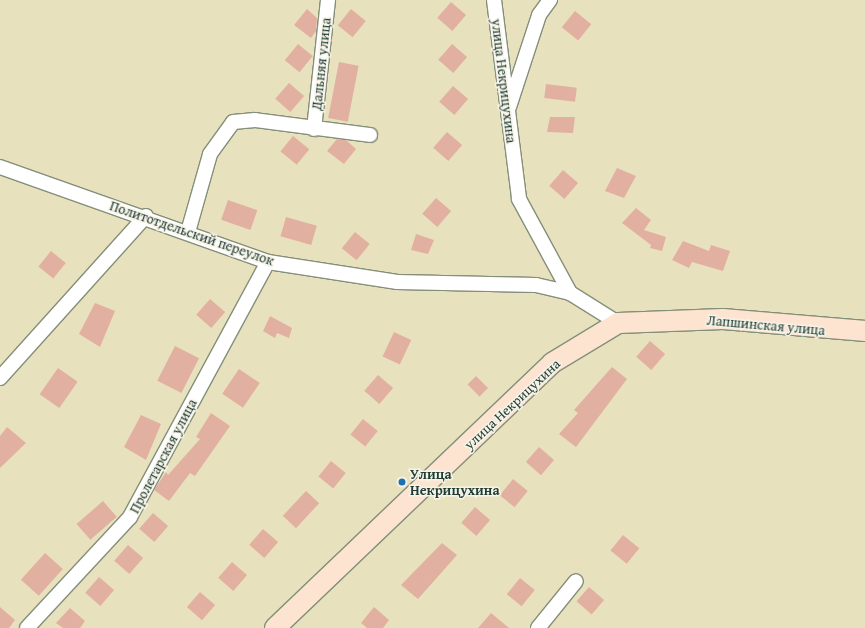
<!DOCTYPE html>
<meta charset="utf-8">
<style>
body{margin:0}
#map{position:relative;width:865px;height:628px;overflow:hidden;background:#e8e1be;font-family:"Gentium Book Plus",serif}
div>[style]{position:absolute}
.building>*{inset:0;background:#e2b0a1;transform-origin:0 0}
.roads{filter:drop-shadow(1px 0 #848f79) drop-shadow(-1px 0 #848f79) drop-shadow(0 1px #848f79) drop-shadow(0 -1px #848f79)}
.street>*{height:14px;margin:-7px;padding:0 7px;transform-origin:7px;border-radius:7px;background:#fff}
.secondary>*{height:20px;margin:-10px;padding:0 10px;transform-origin:10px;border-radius:10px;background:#fde4d1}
.dots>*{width:11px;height:11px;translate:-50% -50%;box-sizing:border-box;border:2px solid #f7f3e8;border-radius:50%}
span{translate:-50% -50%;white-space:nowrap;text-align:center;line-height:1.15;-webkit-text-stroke:3px #f7f3e8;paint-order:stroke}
.street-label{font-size:14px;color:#1f3d34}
.poi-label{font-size:14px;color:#1f3d34;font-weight:700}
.left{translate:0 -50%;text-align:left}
</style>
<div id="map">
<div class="building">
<i style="left:451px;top:2px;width:20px;height:21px;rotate:41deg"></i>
<i style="clip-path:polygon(307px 9px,317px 18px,316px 31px,311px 38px,294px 25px)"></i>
<i style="left:351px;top:9px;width:19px;height:21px;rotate:39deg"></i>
<i style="left:575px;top:11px;width:21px;height:21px;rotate:39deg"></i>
<i style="left:298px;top:44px;width:19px;height:21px;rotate:39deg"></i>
<i style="left:452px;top:44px;width:20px;height:21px;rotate:41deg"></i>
<i style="left:339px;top:62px;width:20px;height:57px;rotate:11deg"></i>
<i style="left:289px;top:83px;width:20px;height:21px;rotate:41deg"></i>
<i style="left:546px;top:84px;width:31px;height:14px;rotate:7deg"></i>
<i style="left:453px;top:86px;width:20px;height:21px;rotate:41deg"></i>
<i style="clip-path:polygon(550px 117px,575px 117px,573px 133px,547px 132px)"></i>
<i style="left:447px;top:132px;width:20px;height:21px;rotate:41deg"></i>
<i style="left:293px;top:136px;width:21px;height:20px;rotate:39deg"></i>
<i style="clip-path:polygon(337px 139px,346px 140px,356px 149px,344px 164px,327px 151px)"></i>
<i style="clip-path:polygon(617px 168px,636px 176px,624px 198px,605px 191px)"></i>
<i style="left:563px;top:170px;width:20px;height:21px;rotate:41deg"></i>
<i style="left:436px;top:198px;width:20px;height:21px;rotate:41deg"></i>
<i style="left:228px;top:200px;width:31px;height:21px;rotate:19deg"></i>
<i style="clip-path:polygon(636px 208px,651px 220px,644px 230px,666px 237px,662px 251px,650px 248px,651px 245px,622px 223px)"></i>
<i style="left:286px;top:217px;width:32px;height:20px;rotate:16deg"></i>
<i style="left:355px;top:232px;width:19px;height:21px;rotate:39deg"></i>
<i style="clip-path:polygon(416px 234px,434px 240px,428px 254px,411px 250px)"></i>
<i style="clip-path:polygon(683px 241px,709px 251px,711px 245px,730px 251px,723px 271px,692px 262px,689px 268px,672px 260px)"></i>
<i style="left:51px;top:251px;width:19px;height:20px;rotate:39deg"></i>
<i style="left:210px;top:299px;width:20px;height:21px;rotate:41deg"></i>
<i style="clip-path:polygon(95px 303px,115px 311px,100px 347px,79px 334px)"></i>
<i style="clip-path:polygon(270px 316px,292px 328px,289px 338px,277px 333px,275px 338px,263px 331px)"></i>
<i style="left:394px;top:332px;width:19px;height:27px;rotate:25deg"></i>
<i style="left:650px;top:341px;width:20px;height:21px;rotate:41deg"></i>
<i style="left:175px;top:346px;width:27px;height:39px;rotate:27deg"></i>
<i style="clip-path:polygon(612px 367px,627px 379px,576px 447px,559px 434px,578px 413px,574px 410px)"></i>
<i style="left:58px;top:368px;width:24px;height:32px;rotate:35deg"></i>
<i style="left:239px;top:369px;width:25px;height:30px;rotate:34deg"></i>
<i style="left:378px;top:375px;width:20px;height:21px;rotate:41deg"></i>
<i style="left:476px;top:376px;width:17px;height:12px;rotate:45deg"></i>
<i style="clip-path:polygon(211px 413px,230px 426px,195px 476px,190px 473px,169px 501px,154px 490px,166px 472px,168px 475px,200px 439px,196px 437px)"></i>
<i style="clip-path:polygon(141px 415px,161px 424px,146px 460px,124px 447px)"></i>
<i style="left:363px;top:419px;width:19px;height:20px;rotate:39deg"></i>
<i style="clip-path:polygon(7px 427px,26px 443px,0 468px,0 436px)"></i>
<i style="left:539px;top:447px;width:20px;height:20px;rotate:41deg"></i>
<i style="left:331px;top:461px;width:19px;height:20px;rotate:39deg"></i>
<i style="left:513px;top:479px;width:19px;height:21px;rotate:39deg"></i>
<i style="left:306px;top:491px;width:18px;height:34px;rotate:43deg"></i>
<i style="left:103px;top:501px;width:21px;height:35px;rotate:49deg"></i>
<i style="left:475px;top:507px;width:20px;height:21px;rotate:41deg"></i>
<i style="left:153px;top:513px;width:20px;height:21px;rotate:41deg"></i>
<i style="left:263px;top:529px;width:20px;height:21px;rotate:41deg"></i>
<i style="left:623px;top:535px;width:21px;height:20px;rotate:39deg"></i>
<i style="clip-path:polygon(442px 543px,457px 555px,418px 599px,401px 585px)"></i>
<i style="left:128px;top:545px;width:20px;height:21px;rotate:41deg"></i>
<i style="left:45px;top:553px;width:24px;height:36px;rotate:42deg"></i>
<i style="left:232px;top:562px;width:20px;height:21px;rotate:41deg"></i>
<i style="left:99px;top:577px;width:20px;height:21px;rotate:41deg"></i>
<i style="left:520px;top:578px;width:19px;height:21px;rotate:39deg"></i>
<i style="left:589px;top:587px;width:20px;height:19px;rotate:41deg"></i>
<i style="left:200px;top:592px;width:20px;height:20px;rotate:41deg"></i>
<i style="clip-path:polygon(0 607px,15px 620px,9px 628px,0 628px)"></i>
<i style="clip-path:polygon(374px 607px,389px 620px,383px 628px,367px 628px,361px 623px)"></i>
<i style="clip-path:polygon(70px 608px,85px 621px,80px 628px,63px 628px,56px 623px)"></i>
<i style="clip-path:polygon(491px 613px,509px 628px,478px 628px)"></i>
</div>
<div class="roads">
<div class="street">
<i style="left:494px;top:0;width:201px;rotate:82.8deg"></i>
<i style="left:519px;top:199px;width:107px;rotate:61.5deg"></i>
<i style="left:509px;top:107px;width:97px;rotate:-71.9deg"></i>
<i style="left:539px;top:15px;width:19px;rotate:-54deg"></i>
<i style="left:314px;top:129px;width:130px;rotate:-83.8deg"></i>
<i style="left:0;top:167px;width:284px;rotate:19.5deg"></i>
<i style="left:268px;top:262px;width:131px;rotate:8.8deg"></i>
<i style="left:397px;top:282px;width:139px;rotate:1.2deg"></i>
<i style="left:536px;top:285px;width:35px;rotate:13deg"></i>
<i style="left:570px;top:293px;width:57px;rotate:32deg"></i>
<i style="left:188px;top:232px;width:81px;rotate:-74.2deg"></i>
<i style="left:210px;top:154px;width:39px;rotate:-54deg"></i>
<i style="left:233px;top:122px;width:22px;rotate:-5deg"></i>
<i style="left:255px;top:120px;width:116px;rotate:7.4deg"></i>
<i style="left:0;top:378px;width:218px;rotate:-48deg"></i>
<i style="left:27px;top:628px;width:151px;rotate:-47.1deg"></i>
<i style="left:130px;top:517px;width:290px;rotate:-61.6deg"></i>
<i style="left:538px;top:628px;width:60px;rotate:-51deg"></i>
</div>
<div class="secondary">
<i style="left:275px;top:628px;width:383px;rotate:-43.7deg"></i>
<i style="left:552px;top:363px;width:77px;rotate:-31.2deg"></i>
<i style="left:618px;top:323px;width:105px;rotate:-2.2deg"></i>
<i style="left:723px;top:319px;width:143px;rotate:4.8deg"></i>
</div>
</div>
<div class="dots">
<i style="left:402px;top:482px;background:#1f6fb2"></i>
</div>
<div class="street-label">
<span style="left:321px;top:64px;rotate:-84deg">Дальняя улица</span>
<span style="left:504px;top:81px;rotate:83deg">улица Некрицухина</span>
<span style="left:192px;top:233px;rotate:19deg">Политотдельский переулок</span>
<span style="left:766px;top:325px;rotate:5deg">Лапшинская улица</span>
<span style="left:512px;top:404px;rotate:-43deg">улица Некрицухина</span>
<span style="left:163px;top:456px;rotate:-62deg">Пролетарская улица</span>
</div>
<div class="poi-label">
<span class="left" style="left:410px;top:482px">Улица<br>Некрицухина</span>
</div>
</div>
